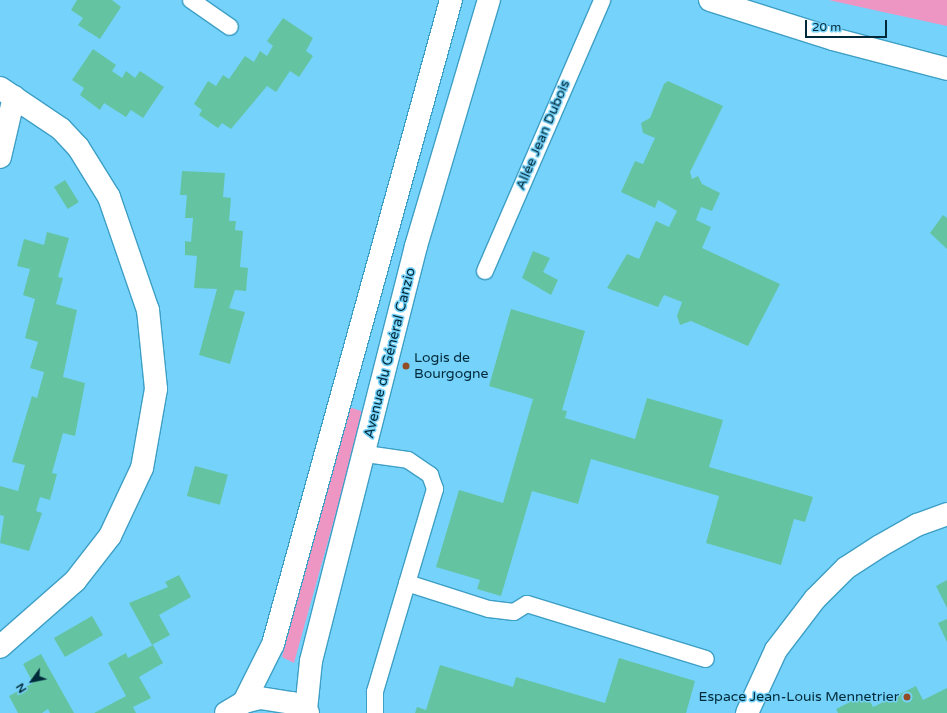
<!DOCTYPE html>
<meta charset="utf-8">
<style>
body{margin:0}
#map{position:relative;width:947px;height:713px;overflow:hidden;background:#75d2fa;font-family:"Varela Round",sans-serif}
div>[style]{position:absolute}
.green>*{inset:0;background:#ed96c3}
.building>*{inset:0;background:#64c4a2;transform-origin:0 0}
.roads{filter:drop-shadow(1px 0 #3e9fc5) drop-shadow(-1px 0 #3e9fc5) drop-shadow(0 1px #3e9fc5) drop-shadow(0 -1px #3e9fc5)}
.lane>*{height:16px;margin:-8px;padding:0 8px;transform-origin:8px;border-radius:8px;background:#fff}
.street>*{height:22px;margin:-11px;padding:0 11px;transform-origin:11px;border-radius:11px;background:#fff}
.dots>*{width:11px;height:11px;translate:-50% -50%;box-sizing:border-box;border:2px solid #75d2fa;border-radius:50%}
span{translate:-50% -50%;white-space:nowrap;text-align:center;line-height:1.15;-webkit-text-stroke:3px #75d2fa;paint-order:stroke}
.street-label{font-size:14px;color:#002a3a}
.poi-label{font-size:14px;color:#002a3a}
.left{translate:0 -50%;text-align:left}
.right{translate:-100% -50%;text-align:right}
.north{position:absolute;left:12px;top:661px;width:40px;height:40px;-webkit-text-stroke:3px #75d2fa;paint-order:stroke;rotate:237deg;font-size:11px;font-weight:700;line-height:16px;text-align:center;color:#002a3a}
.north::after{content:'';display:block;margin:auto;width:14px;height:18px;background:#002a3a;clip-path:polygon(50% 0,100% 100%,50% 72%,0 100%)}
.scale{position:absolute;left:805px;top:20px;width:82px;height:18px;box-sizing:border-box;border:2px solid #002a3a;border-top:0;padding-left:5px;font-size:12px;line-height:14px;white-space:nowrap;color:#002a3a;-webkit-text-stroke:3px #75d2fa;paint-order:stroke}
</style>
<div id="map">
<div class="green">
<i style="clip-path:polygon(829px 0,947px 0,947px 26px,833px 1px)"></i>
<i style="clip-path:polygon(349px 407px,364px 412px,294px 663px,282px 657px)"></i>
</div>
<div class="building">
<i style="clip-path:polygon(77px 0,112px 0,121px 7px,100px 39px,78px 25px,83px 18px,71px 10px)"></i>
<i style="clip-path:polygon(283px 18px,313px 38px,306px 51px,313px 56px,299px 77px,290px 71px,276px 92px,267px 86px,231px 129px,222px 123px,218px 128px,199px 115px,202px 110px,194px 104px,208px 81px,216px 86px,223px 75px,229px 79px,245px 56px,254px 62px,260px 51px,267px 56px,273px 46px,267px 41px)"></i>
<i style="clip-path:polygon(93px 49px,116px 65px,112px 71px,122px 78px,126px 71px,135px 78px,140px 71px,164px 87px,143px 118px,131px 110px,126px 117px,104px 103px,100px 110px,80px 95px,84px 88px,72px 80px)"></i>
<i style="clip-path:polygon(668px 81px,723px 106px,690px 172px,692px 179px,698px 176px,702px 184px,720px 193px,712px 211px,701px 207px,696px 220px,711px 227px,702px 248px,780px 284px,748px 346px,691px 321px,680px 325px,677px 316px,682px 302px,664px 295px,658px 307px,607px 288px,627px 254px,639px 259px,656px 221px,669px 227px,677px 211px,658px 200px,655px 208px,621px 192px,635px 161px,643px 164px,655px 138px,643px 133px,641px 123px,650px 118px,664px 84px)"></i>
<i style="clip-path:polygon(182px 171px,225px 173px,223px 197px,231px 198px,229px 221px,236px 221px,235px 230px,243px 231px,240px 267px,248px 268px,246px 291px,235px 290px,229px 308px,245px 312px,230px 364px,199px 355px,217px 289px,194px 288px,197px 256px,185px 255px,185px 241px,191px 242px,193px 218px,185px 218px,187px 195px,180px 195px)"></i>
<i style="left:65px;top:180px;width:26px;height:13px;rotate:58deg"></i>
<i style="clip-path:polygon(943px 215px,947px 218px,947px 249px,930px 233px)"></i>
<i style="clip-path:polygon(47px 232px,69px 238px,58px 277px,63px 278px,56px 304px,77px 310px,63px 377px,85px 383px,75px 436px,63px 433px,52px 473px,57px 474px,50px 500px,40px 497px,36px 511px,42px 513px,29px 551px,0 543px,4px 516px,0 515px,0 486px,18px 491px,25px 465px,12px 462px,32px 396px,37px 398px,44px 372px,30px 368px,38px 342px,25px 338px,35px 299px,23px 295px,30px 269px,17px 266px,24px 239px,44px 245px)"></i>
<i style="clip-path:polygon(533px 251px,550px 258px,543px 272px,558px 280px,551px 295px,522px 278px)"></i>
<i style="clip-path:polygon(511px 309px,585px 331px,562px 410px,567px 411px,565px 418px,635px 439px,647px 398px,723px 420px,709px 467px,813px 497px,805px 522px,794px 519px,781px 565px,706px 543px,719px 496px,591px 459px,578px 504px,532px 491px,501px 596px,477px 589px,480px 580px,436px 567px,459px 490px,503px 503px,533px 399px,489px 386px)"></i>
<i style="left:195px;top:466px;width:34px;height:31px;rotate:15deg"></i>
<i style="clip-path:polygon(179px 575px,191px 597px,159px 615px,170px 635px,152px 645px,129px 603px,168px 587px,165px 582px)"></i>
<i style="clip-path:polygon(947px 580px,947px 608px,936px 586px)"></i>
<i style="left:92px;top:616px;width:22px;height:44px;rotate:60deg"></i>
<i style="clip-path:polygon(947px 619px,947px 642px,938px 623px)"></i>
<i style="clip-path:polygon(153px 645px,163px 663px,139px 677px,151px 698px,133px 707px,136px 713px,94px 713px,126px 696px,108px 663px,126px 653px,128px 658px)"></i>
<i style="clip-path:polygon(41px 654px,74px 713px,50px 713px,48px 709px,42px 713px,18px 713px,9px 696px,33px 683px,23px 664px)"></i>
<i style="clip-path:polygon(619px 658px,695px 681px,686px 713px,415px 713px,417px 707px,426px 710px,440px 665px,513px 687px,516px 677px,605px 703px)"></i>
<i style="clip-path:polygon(916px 686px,923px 700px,947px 688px,947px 713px,838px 713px,836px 709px,866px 694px,873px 707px)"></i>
</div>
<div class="roads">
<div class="lane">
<i style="left:191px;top:0;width:47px;rotate:34.7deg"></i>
<i style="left:485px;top:271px;width:295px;rotate:-66.6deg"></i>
<i style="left:366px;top:454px;width:42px;rotate:8.1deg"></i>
<i style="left:408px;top:460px;width:27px;rotate:34deg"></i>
<i style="left:430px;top:475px;width:15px;rotate:70deg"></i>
<i style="left:435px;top:489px;width:212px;rotate:106.5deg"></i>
<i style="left:375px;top:692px;width:21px;rotate:90deg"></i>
<i style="left:407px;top:583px;width:86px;rotate:17.6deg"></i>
<i style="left:489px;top:609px;width:25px;rotate:7deg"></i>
<i style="left:514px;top:612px;width:15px;rotate:-32deg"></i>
<i style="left:527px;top:604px;width:187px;rotate:17.1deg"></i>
</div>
<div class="street">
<i style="left:710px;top:0;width:129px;rotate:17.6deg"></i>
<i style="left:833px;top:39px;width:118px;rotate:14.7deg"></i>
<i style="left:0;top:88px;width:73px;rotate:33.9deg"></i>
<i style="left:61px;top:129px;width:25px;rotate:47deg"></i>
<i style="left:78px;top:147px;width:59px;rotate:58.2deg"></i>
<i style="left:109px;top:197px;width:120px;rotate:71deg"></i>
<i style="left:148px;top:310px;width:79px;rotate:84.2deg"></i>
<i style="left:156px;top:389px;width:80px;rotate:100deg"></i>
<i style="left:142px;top:468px;width:75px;rotate:115.2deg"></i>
<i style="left:110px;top:536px;width:57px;rotate:127.9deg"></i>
<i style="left:75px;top:581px;width:100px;rotate:138.7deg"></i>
<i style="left:0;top:157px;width:62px;rotate:-76.9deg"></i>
<i style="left:244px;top:702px;width:65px;rotate:-63.4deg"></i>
<i style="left:273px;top:644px;width:668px;rotate:-74.55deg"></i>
<i style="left:306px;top:710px;width:49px;rotate:-84.2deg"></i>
<i style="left:311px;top:661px;width:428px;rotate:-75.8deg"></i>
<i style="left:416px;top:246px;width:257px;rotate:-73.5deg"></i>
<i style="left:226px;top:713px;width:21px;rotate:-31deg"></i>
<i style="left:244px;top:702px;width:16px;rotate:-14deg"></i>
<i style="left:260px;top:698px;width:32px;rotate:9deg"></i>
<i style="left:292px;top:703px;width:19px;rotate:32deg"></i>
<i style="left:747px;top:713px;width:69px;rotate:-65.3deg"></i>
<i style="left:776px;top:650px;width:64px;rotate:-52.6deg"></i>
<i style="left:815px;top:599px;width:44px;rotate:-45deg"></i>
<i style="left:846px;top:568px;width:40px;rotate:-32.9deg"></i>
<i style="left:880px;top:546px;width:43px;rotate:-29.6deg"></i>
<i style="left:917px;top:525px;width:32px;rotate:-20deg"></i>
</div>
</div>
<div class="dots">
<i style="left:406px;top:366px;background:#934d25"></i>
<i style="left:907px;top:697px;background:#934d25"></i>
</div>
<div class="street-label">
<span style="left:543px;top:135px;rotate:-67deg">Allée Jean Dubois</span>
<span style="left:390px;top:353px;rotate:-76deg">Avenue du Général Canzio</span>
</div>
<div class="poi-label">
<span class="left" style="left:414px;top:366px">Logis de<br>Bourgogne</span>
<span class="right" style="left:899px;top:697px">Espace Jean-Louis Mennetrier</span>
</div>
<div class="north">N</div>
<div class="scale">20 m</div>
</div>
